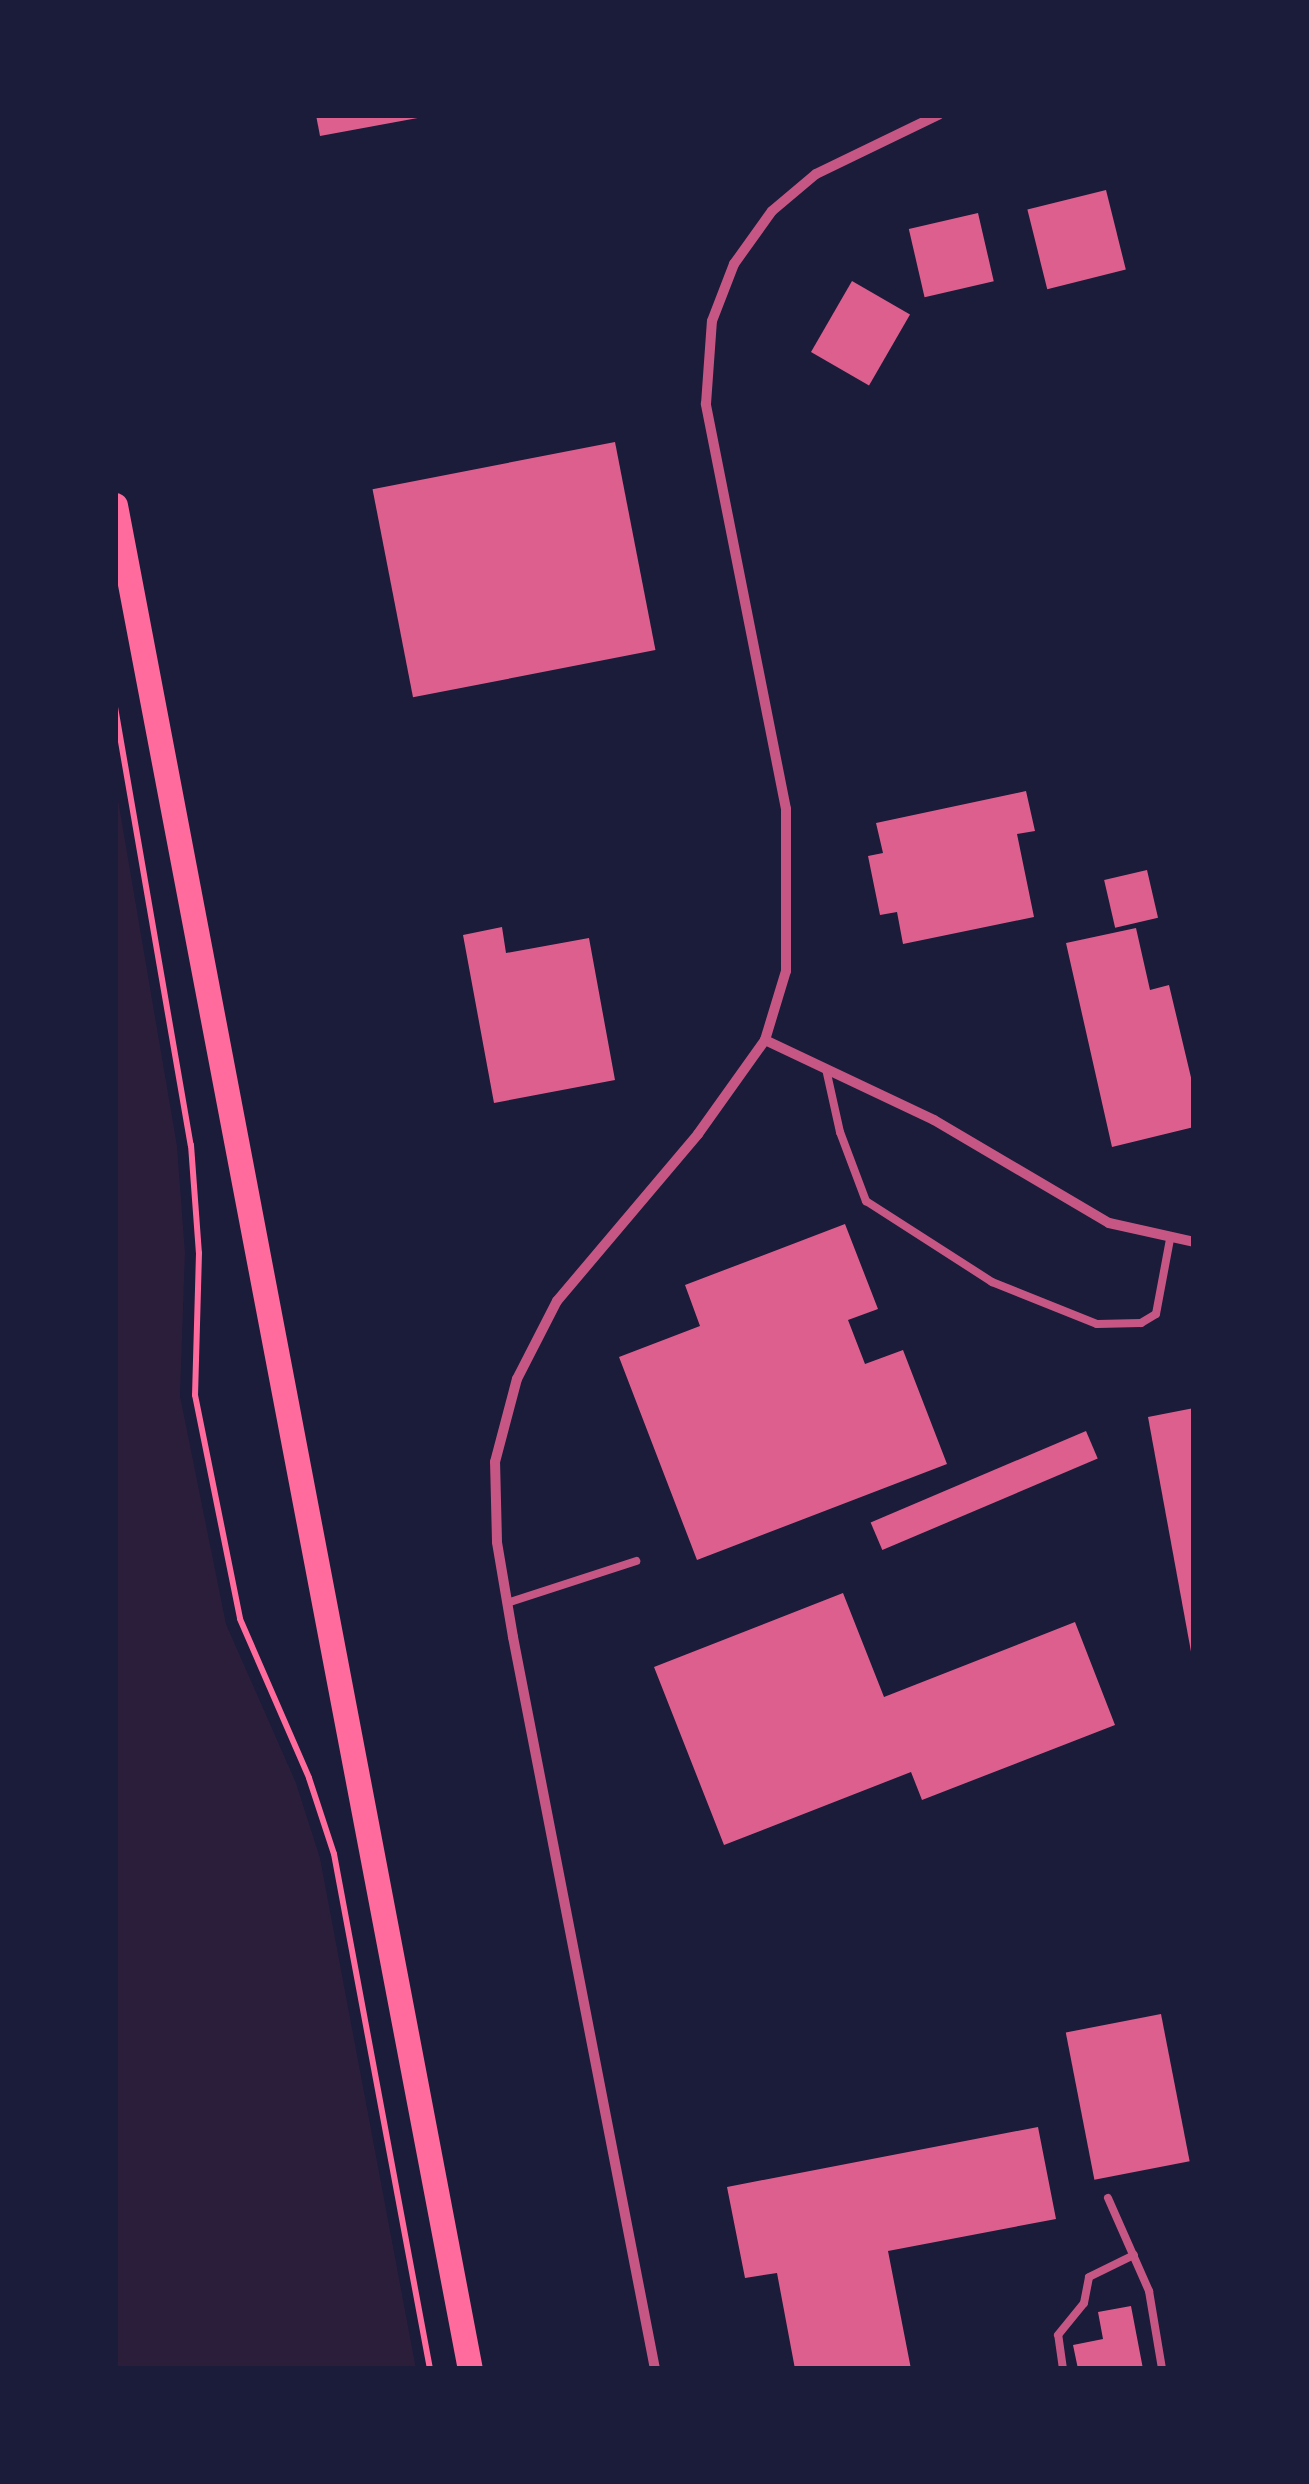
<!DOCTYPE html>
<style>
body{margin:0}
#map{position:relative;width:1309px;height:2484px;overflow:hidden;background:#1b1b3a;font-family:"Varela Round",sans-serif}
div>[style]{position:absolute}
.green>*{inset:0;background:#2a1e3b}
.building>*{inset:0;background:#dd5f8e;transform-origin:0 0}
.path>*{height:6px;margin:-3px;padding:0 3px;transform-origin:3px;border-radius:3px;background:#ff6b9d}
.service>*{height:8px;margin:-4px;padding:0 4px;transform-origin:4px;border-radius:4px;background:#c65784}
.minor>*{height:10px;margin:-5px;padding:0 5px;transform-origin:5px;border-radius:5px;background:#c65784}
.primary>*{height:25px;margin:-12.5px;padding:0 12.5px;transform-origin:12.5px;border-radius:12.5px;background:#ff6b9d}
span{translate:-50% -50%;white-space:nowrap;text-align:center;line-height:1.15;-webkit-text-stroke:9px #1b1b3a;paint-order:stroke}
.frame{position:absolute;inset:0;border:118px solid #1b1b3a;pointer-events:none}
</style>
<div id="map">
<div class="green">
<i style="clip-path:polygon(115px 782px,177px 1146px,185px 1253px,180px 1396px,226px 1624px,296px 1783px,320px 1858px,416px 2369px,115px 2369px)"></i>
</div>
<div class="building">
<i style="clip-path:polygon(316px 115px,423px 115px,423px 117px,320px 136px)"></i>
<i style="left:1106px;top:190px;width:82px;height:81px;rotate:76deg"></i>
<i style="left:978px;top:213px;width:70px;height:71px;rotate:77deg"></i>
<i style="left:852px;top:281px;width:67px;height:82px;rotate:30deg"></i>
<i style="left:615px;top:442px;width:212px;height:247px;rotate:79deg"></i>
<i style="clip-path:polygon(1026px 791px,1035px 831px,1017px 834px,1034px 917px,903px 944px,897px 912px,880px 915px,868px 856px,883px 853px,876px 823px)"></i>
<i style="left:1147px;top:870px;width:49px;height:44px;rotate:77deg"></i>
<i style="clip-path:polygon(502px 927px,506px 953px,589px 938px,615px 1080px,494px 1103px,463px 935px)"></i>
<i style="clip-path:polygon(1136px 928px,1150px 990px,1169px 985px,1194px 1090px,1194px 1127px,1112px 1147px,1066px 943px)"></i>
<i style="clip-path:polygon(845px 1224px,878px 1309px,848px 1320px,865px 1364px,903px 1350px,947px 1464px,697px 1560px,619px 1357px,700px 1326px,685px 1285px)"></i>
<i style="clip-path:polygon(1194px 1408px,1194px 1656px,1192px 1657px,1148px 1417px)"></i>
<i style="left:1086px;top:1431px;width:30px;height:234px;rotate:67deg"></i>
<i style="clip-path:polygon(843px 1593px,884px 1697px,1075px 1622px,1115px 1725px,922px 1800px,911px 1772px,724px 1845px,654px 1667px)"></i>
<i style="left:1161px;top:2014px;width:150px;height:97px;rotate:79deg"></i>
<i style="clip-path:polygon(1038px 2127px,1056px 2219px,888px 2251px,911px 2369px,795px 2369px,777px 2273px,745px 2278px,727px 2187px)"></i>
<i style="clip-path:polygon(1131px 2306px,1143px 2369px,1078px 2369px,1073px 2345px,1103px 2339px,1098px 2312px)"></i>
</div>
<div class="path">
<i style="left:115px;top:707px;width:445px;rotate:80.2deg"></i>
<i style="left:191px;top:1145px;width:108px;rotate:85.8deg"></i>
<i style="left:199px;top:1253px;width:142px;rotate:91.6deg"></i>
<i style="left:195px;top:1395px;width:228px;rotate:78.6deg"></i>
<i style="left:240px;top:1619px;width:173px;rotate:66.5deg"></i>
<i style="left:309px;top:1778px;width:80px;rotate:71.8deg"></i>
<i style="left:334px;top:1854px;width:524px;rotate:79.44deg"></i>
</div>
<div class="service">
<i style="left:826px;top:1069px;width:65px;rotate:77.5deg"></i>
<i style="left:840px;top:1132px;width:74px;rotate:69.4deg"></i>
<i style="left:866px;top:1201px;width:150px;rotate:32.7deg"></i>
<i style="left:992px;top:1282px;width:113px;rotate:21.8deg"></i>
<i style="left:1097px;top:1324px;width:44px;rotate:-1.3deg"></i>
<i style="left:1141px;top:1323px;width:17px;rotate:-31deg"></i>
<i style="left:1156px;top:1314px;width:76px;rotate:-79.4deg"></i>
<i style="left:507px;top:1603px;width:136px;rotate:-18deg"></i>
<i style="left:1108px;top:2198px;width:102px;rotate:66.2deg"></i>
<i style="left:1149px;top:2291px;width:79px;rotate:80.5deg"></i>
<i style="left:1063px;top:2369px;width:34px;rotate:-98deg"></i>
<i style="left:1058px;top:2335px;width:41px;rotate:-50.9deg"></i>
<i style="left:1084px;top:2303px;width:26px;rotate:-79deg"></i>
<i style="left:1089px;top:2277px;width:50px;rotate:-26.1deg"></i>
</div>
<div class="minor">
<i style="left:765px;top:1040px;width:187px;rotate:25.3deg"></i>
<i style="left:934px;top:1120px;width:203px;rotate:30.5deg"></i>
<i style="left:1109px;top:1223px;width:87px;rotate:12.6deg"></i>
<i style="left:655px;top:2369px;width:746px;rotate:-100.98deg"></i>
<i style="left:513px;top:1637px;width:96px;rotate:-99.6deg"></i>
<i style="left:497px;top:1542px;width:80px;rotate:-91.4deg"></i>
<i style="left:495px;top:1462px;width:86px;rotate:-75.2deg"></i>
<i style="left:517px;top:1379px;width:88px;rotate:-62.9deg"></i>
<i style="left:557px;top:1301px;width:219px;rotate:-49.8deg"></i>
<i style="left:698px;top:1134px;width:115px;rotate:-54.5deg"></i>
<i style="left:765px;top:1040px;width:72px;rotate:-73.1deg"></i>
<i style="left:786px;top:971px;width:162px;rotate:-90deg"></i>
<i style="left:786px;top:809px;width:413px;rotate:-101.2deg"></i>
<i style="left:706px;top:404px;width:83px;rotate:-85.9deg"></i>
<i style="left:712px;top:321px;width:61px;rotate:-68.9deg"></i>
<i style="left:734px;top:264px;width:65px;rotate:-54.4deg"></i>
<i style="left:772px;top:211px;width:57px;rotate:-40.1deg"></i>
<i style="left:816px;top:174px;width:136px;rotate:-25.8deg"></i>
</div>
<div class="primary">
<i style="left:115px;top:505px;width:1898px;rotate:79.22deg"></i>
</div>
<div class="frame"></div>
</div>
